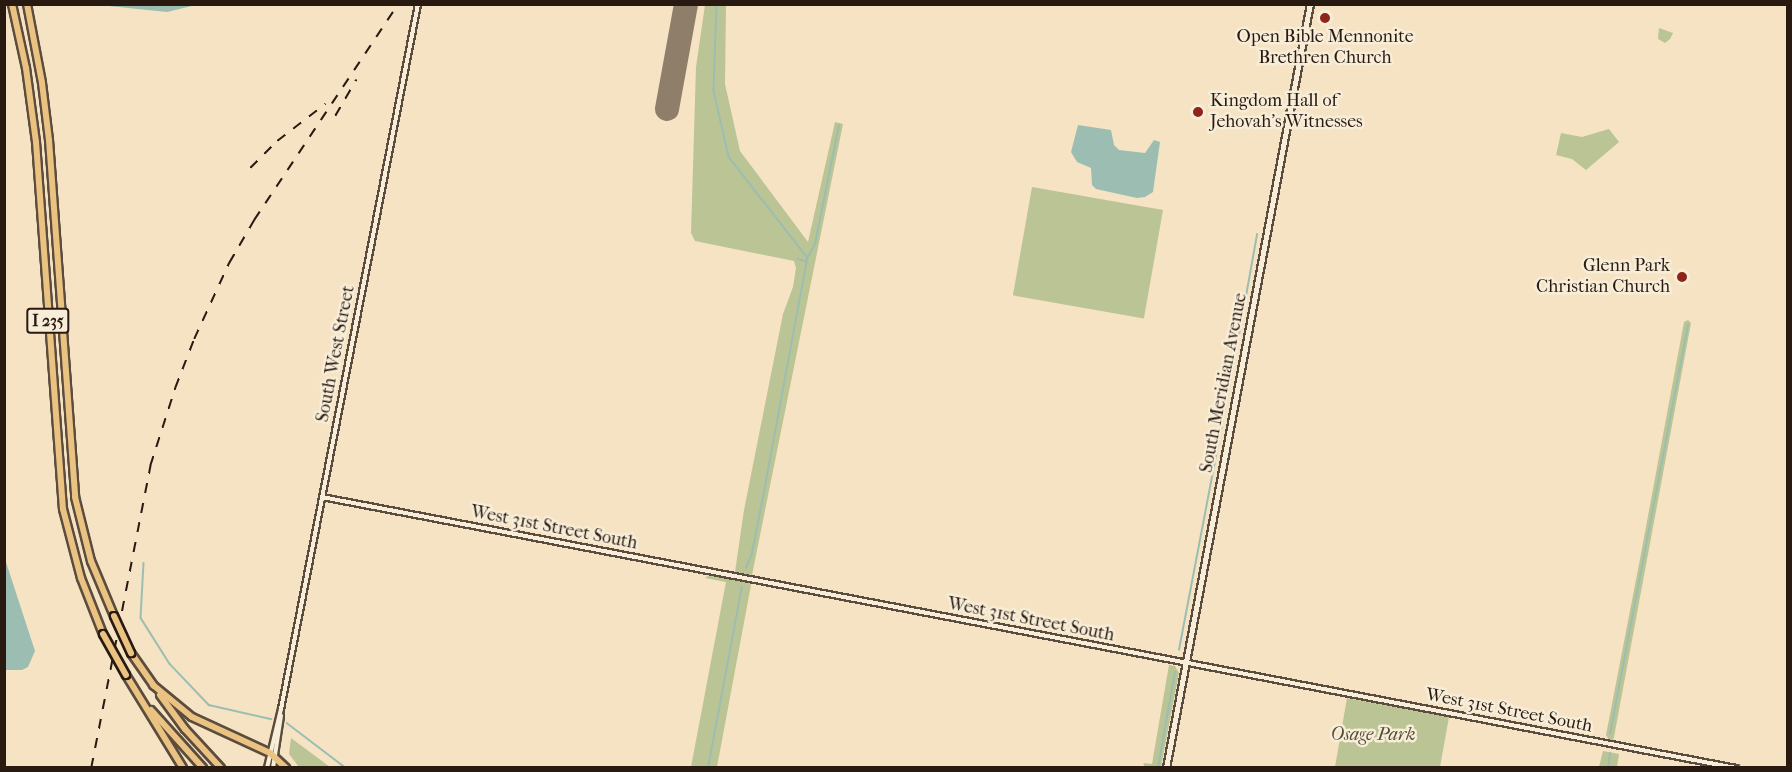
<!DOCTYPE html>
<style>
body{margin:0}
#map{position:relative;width:1792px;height:772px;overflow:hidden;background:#f5e3c3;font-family:"IM FELL French Canon",serif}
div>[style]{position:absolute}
.green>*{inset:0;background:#bbc494;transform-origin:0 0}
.water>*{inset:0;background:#9cbeb2}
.stream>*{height:1.5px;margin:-0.75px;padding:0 0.75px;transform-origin:0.75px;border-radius:0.75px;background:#9cbeb2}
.runway>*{height:24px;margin:-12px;padding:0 12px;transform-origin:12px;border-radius:12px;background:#8e7e6a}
.roads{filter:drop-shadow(2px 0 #5b4c3e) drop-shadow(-2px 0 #5b4c3e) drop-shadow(0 2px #5b4c3e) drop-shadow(0 -2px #5b4c3e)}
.tertiary>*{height:4px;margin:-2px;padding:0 2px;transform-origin:2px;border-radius:2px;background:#f8edd8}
.secondary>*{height:4.5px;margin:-2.25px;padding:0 2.25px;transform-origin:2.25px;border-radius:2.25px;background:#f8edd8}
.motorway>*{height:6px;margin:-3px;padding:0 3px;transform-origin:3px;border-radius:3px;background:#eac282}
.rail>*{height:1.5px;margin-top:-0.75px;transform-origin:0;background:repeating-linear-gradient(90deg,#281a11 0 10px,transparent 0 20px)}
.bridges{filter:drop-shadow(2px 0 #281a11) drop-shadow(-2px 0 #281a11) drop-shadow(0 2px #281a11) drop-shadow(0 -2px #281a11)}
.motorway-bridge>*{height:6px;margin:-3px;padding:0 3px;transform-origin:3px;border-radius:3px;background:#eac282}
.dots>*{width:16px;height:16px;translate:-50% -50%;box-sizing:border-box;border:3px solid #f8edd8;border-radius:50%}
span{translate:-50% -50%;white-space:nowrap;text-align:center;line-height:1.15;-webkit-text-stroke:5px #f8edd8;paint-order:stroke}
.shield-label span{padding:2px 4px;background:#f8edd8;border:2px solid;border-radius:4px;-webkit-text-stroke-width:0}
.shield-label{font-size:16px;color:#281a11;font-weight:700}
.poi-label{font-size:18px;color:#281a11}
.left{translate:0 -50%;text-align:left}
.right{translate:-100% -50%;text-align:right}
.street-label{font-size:18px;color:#281a11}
.park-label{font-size:18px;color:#544d38;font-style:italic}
.frame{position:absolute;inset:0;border:6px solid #281a11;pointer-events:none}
</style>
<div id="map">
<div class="green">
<i style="clip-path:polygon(705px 5px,726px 5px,725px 84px,740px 151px,808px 242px,835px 122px,843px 124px,752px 575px,735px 572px,744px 510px,783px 314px,793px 287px,796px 268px,794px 261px,695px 241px,691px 233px,696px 67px)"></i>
<i style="clip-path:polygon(1659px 28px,1673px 33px,1670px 39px,1665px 43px,1658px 39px)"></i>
<i style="clip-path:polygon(1609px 129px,1619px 142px,1586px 170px,1572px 159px,1556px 155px,1561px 133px,1582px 137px)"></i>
<i style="left:1032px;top:187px;width:133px;height:110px;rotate:10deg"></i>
<i style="clip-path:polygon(1688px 320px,1691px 323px,1614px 737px,1613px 740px,1609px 740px,1606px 735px,1640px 559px,1684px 322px)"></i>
<i style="clip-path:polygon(709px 575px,749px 583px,751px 585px,717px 767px,691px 767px,726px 582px,705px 578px)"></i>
<i style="clip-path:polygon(1169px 665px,1175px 666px,1179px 673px,1161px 767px,1145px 767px,1143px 763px,1152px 764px)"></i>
<i style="clip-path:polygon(1347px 698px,1449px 717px,1440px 767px,1335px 767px)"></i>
<i style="clip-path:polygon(291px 738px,330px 767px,299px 767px,289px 754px)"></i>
<i style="clip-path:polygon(1603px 751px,1619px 754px,1617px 767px,1599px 767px)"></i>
</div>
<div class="water">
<i style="clip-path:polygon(99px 5px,196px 5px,167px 12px)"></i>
<i style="clip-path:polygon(1078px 125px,1111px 130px,1114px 145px,1119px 150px,1145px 153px,1154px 140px,1160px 142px,1153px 192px,1145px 197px,1137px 198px,1096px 189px,1092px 185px,1091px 168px,1077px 162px,1071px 152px)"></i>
<i style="clip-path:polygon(5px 559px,35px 651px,28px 667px,22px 670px,5px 670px)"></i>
</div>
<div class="stream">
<i style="left:717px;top:4px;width:87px;rotate:92deg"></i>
<i style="left:714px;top:91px;width:68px;rotate:77.2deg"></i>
<i style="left:729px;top:157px;width:127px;rotate:52deg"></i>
<i style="left:798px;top:259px;width:8px;rotate:14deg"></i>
<i style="left:1239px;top:335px;width:102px;rotate:-79.8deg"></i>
<i style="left:144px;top:563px;width:55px;rotate:93.1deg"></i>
<i style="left:141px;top:618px;width:54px;rotate:57.8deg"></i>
<i style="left:170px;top:664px;width:57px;rotate:46.4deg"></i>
<i style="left:209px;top:705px;width:64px;rotate:12.7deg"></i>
<i style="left:746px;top:568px;width:16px;rotate:-68deg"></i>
<i style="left:752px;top:553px;width:57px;rotate:-78.9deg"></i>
<i style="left:763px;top:497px;width:242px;rotate:-79.5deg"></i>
<i style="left:807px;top:259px;width:17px;rotate:-62deg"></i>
<i style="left:815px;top:244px;width:121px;rotate:-78.6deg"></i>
<i style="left:1179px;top:650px;width:316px;rotate:-79.2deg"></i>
<i style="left:287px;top:723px;width:74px;rotate:37.3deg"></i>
<i style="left:1610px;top:734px;width:416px;rotate:-79.2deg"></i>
<i style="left:708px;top:768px;width:184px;rotate:-79.4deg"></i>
<i style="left:1158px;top:768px;width:97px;rotate:-80deg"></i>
<i style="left:1608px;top:768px;width:15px;rotate:-82deg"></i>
</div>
<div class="runway">
<i style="left:667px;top:109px;width:107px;rotate:-79.7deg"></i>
</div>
<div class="roads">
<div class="tertiary">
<i style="left:322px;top:497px;width:1440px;rotate:10.85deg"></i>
<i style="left:267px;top:768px;width:61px;rotate:-76.7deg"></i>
<i style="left:281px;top:709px;width:718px;rotate:-79deg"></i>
<i style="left:273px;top:768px;width:53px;rotate:-81.3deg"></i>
</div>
<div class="secondary">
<i style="left:1166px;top:768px;width:777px;rotate:-79.33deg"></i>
</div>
<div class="motorway">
<i style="left:12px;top:4px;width:66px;rotate:77.7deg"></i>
<i style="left:26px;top:68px;width:75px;rotate:82.3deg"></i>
<i style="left:36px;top:142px;width:368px;rotate:85.8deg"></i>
<i style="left:63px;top:509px;width:71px;rotate:75.4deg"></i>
<i style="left:81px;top:578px;width:60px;rotate:68.6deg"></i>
<i style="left:27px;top:4px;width:80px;rotate:79.2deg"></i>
<i style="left:42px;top:83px;width:57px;rotate:83deg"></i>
<i style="left:49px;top:140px;width:358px;rotate:85.8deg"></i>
<i style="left:75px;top:497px;width:66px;rotate:76deg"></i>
<i style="left:91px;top:561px;width:60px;rotate:67.3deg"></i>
<i style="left:131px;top:653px;width:40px;rotate:55.1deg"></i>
<i style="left:126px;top:675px;width:109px;rotate:58.5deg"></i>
<i style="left:153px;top:685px;width:50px;rotate:39.4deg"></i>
<i style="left:192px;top:717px;width:86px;rotate:24.8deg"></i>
<i style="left:270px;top:753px;width:22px;rotate:43deg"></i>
<i style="left:160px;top:695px;width:42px;rotate:53.7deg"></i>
<i style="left:185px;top:729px;width:53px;rotate:47.3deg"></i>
<i style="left:151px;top:710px;width:78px;rotate:48.1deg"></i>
</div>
</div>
<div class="rail">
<i style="left:335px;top:116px;width:42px;rotate:-59.7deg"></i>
<i style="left:250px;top:168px;width:38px;rotate:-45deg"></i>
<i style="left:277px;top:141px;width:61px;rotate:-37.6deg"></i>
<i style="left:91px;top:768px;width:308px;rotate:-78.9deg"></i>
<i style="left:150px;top:466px;width:82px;rotate:-72.2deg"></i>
<i style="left:175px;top:388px;width:53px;rotate:-68.8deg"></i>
<i style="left:194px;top:339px;width:84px;rotate:-65.3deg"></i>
<i style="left:229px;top:263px;width:50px;rotate:-59.8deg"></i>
<i style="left:254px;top:220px;width:260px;rotate:-56.3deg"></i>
</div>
<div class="bridges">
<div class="motorway-bridge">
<i style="left:114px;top:616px;width:41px;rotate:65.3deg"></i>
<i style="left:103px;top:634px;width:47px;rotate:60.7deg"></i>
</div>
</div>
<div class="dots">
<i style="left:1325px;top:18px;background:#8f2418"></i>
<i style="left:1198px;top:112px;background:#8f2418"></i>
<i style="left:1682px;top:277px;background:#8f2418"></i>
</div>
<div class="shield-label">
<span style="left:48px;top:321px">I 235</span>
</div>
<div class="poi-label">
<span style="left:1325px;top:48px">Open Bible Mennonite<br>Brethren Church</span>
<span class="left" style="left:1210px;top:112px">Kingdom Hall of<br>Jehovah's Witnesses</span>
<span class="right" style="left:1670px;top:277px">Glenn Park<br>Christian Church</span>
</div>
<div class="street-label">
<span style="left:336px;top:354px;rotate:-79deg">South West Street</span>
<span style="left:1224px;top:383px;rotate:-79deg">South Meridian Avenue</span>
<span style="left:554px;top:528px;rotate:11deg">West 31st Street South</span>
<span style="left:1031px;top:620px;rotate:11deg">West 31st Street South</span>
<span style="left:1509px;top:711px;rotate:11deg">West 31st Street South</span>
</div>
<div class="park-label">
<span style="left:1373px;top:735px">Osage Park</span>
</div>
<div class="frame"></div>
</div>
